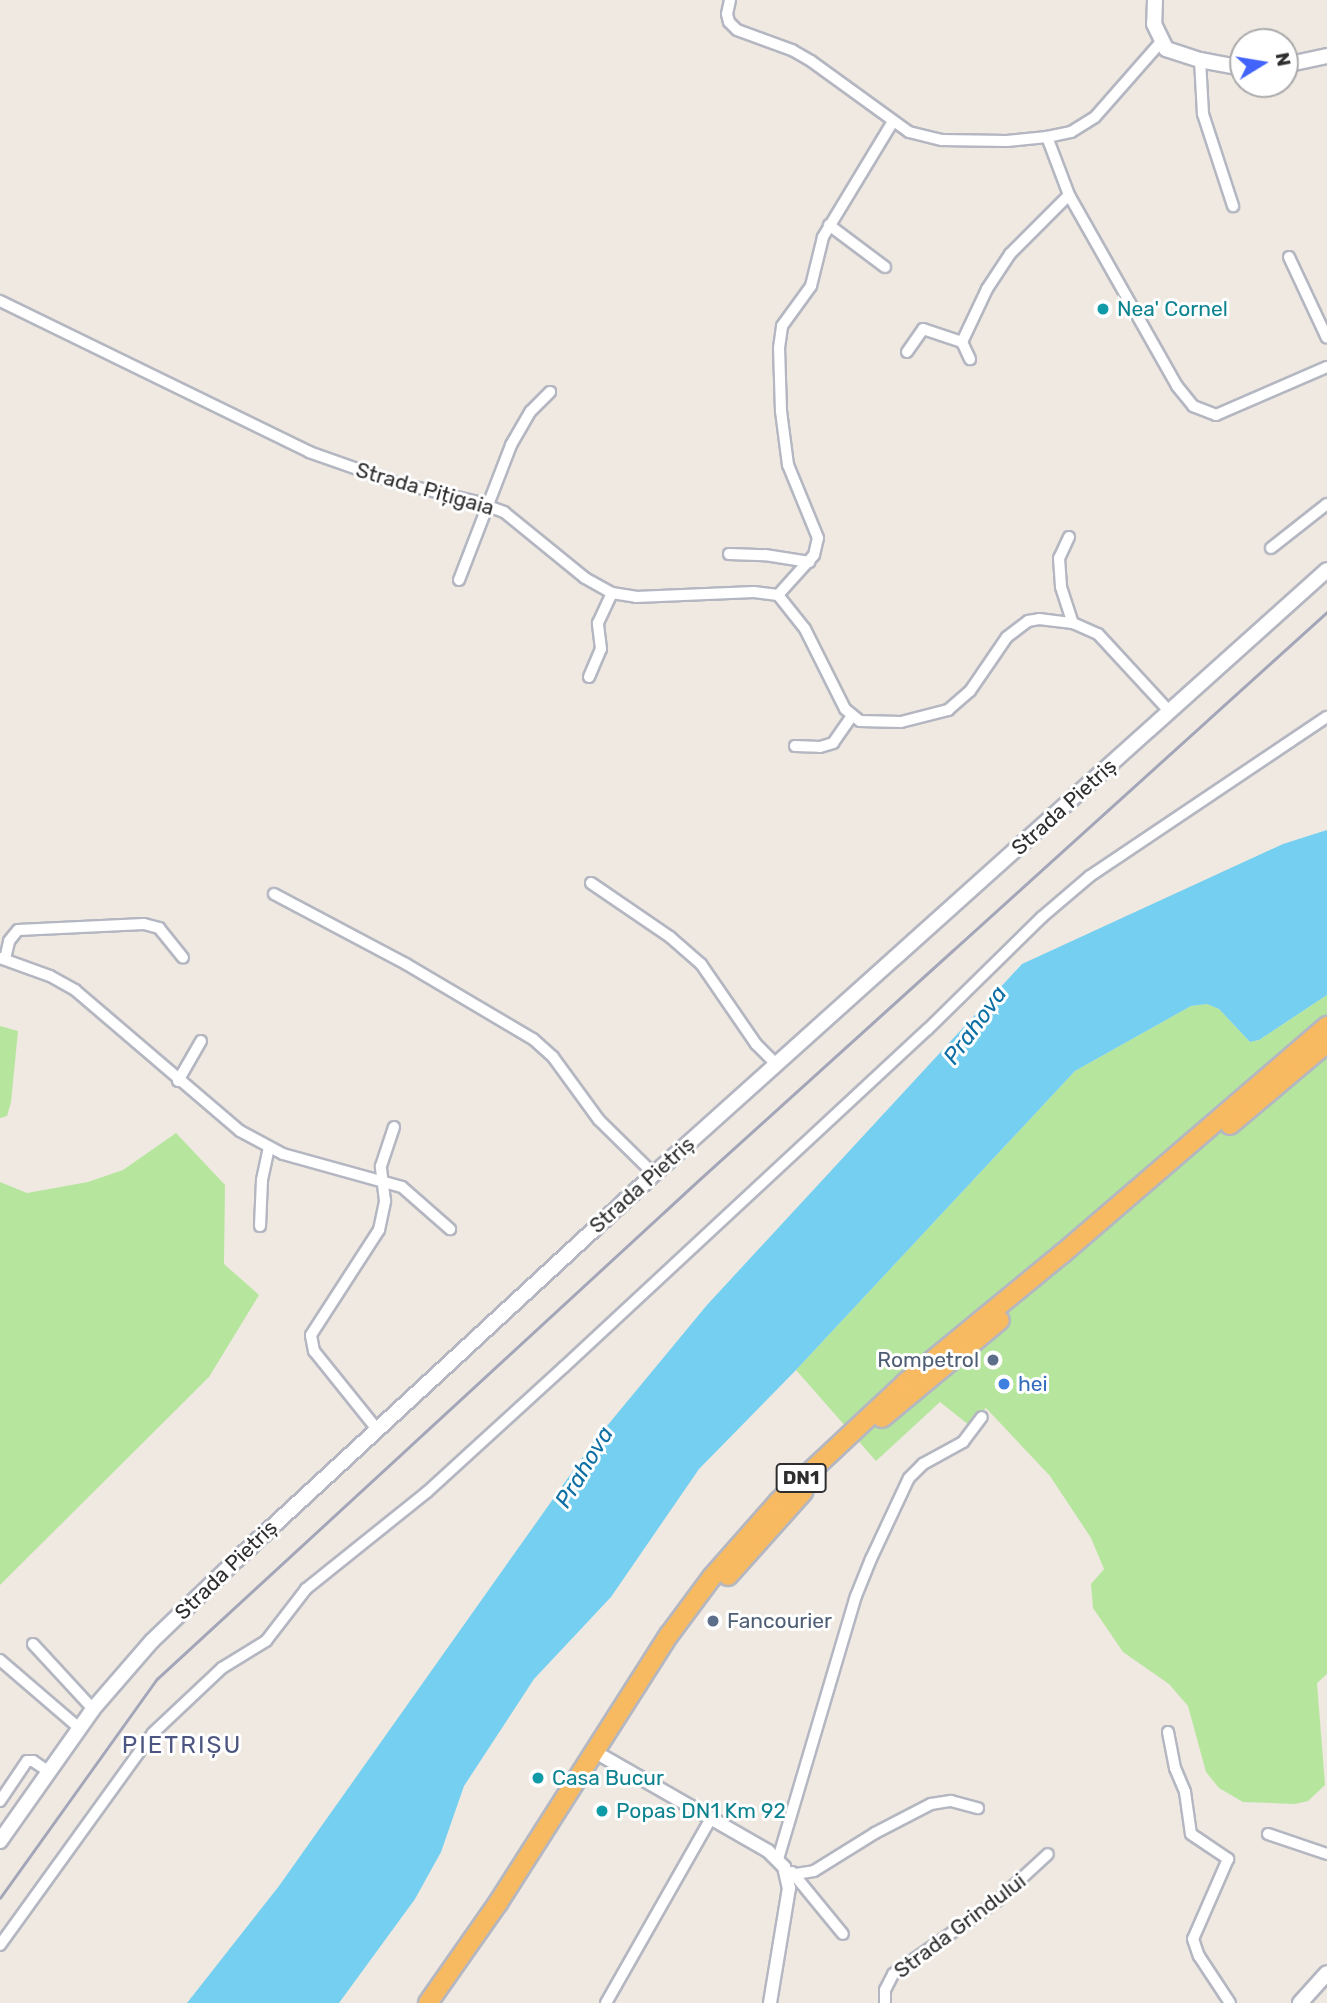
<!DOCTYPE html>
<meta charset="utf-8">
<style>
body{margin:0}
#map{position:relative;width:1327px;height:2003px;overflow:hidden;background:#efe9e1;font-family:Rubik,sans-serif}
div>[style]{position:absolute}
.green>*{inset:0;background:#b6e59e}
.water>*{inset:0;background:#75cff0}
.roads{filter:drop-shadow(2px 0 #b4b7c1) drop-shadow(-2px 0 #b4b7c1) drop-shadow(0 2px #b4b7c1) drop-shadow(0 -2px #b4b7c1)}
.minor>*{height:10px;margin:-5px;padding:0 5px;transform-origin:5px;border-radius:5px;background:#fff}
.tertiary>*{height:12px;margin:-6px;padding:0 6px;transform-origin:6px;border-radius:6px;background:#fff}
.secondary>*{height:14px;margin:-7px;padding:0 7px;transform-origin:7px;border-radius:7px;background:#fff}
.trunk>*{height:18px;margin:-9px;padding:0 9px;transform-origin:9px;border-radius:9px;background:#f8ba60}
.rail>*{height:2.5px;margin:-1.25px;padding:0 1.25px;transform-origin:1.25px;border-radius:1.25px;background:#a3a6b8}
.dots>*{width:19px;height:19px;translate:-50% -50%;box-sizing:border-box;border:4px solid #fff;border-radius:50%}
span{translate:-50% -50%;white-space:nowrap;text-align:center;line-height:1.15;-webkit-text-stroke:6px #fff;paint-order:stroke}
.shield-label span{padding:2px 5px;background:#fff;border:2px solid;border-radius:5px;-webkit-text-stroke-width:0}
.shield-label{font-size:19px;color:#2e2e2e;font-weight:700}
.culture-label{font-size:21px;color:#0d838f}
.left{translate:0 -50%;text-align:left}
.street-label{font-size:21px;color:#2e2e2e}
.service-label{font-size:21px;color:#4e5e75}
.right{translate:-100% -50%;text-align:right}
.shop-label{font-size:21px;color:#366cbe}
.water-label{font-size:23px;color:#0d6fa3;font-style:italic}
.quarter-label{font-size:24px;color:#4d5680;letter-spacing:2px}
.north{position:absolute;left:1229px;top:28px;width:70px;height:70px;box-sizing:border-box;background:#fff;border:2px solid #ababab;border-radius:50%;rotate:79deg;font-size:19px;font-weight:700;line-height:28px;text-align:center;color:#2e2e2e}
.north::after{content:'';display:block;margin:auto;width:24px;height:32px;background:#4264fb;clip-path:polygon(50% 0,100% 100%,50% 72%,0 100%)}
</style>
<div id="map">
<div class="green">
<i style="clip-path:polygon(1327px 995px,1327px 1674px,1317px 1683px,1325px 1785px,1308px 1801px,1295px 1804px,1243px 1802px,1219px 1788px,1206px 1772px,1188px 1706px,1169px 1684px,1123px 1652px,1093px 1608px,1091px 1584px,1104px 1569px,1091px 1538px,1050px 1476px,986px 1408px,969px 1425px,940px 1402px,876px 1461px,796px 1370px,1075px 1071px,1191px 1006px,1207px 1004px,1219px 1009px,1250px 1042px,1259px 1040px)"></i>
<i style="clip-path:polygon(0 1026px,18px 1031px,11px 1102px,7px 1116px,0 1118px)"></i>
<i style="clip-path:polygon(176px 1133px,225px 1185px,224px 1264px,259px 1295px,209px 1377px,0 1585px,0 1182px,27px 1193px,88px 1182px,123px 1170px)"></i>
</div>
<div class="water">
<i style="clip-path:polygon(1327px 830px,1327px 995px,1259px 1040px,1250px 1042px,1219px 1009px,1207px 1004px,1191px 1006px,1075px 1071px,796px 1370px,699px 1469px,611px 1597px,534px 1679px,464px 1786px,441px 1852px,415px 1899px,339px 2003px,187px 2003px,279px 1886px,592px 1444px,707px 1305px,1022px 964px,1283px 844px)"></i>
</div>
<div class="roads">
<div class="minor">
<i style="left:730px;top:0;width:14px;rotate:102deg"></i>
<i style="left:727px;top:14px;width:8px;rotate:76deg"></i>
<i style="left:729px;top:22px;width:11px;rotate:45deg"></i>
<i style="left:737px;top:30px;width:59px;rotate:20deg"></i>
<i style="left:792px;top:50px;width:22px;rotate:30deg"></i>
<i style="left:811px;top:61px;width:121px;rotate:35.9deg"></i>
<i style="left:909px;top:132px;width:34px;rotate:14deg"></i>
<i style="left:942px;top:140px;width:65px;rotate:0.9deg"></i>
<i style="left:1007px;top:141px;width:40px;rotate:-5.7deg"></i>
<i style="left:1047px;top:137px;width:25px;rotate:-12deg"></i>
<i style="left:1071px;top:132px;width:28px;rotate:-32deg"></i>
<i style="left:1095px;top:117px;width:100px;rotate:-48.7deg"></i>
<i style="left:1200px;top:60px;width:54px;rotate:86.8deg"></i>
<i style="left:1203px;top:114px;width:97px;rotate:71.9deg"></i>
<i style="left:1047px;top:137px;width:62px;rotate:69.2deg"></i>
<i style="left:1069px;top:195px;width:219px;rotate:60.5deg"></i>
<i style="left:1177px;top:386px;width:26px;rotate:51deg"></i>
<i style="left:1193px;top:406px;width:25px;rotate:21deg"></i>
<i style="left:1216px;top:415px;width:121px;rotate:-23.4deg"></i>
<i style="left:829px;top:225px;width:70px;rotate:36.9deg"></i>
<i style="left:1289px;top:257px;width:89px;rotate:64.9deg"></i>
<i style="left:0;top:301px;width:344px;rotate:26deg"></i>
<i style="left:309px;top:452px;width:90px;rotate:19.4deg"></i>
<i style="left:394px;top:482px;width:82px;rotate:13.4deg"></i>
<i style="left:474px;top:501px;width:32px;rotate:20deg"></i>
<i style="left:504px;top:512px;width:104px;rotate:39.2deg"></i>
<i style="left:585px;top:578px;width:31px;rotate:29deg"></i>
<i style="left:612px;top:593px;width:24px;rotate:9deg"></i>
<i style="left:636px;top:597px;width:118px;rotate:-2.4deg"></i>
<i style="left:754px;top:592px;width:24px;rotate:7deg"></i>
<i style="left:778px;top:595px;width:43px;rotate:51.5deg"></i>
<i style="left:805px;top:629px;width:89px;rotate:63.4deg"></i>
<i style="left:845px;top:709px;width:19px;rotate:39deg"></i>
<i style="left:860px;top:721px;width:41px;rotate:1.4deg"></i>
<i style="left:901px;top:722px;width:49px;rotate:-14.3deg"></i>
<i style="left:948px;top:710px;width:29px;rotate:-41deg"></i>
<i style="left:970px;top:691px;width:65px;rotate:-55.6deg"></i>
<i style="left:1007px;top:637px;width:26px;rotate:-37deg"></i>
<i style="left:1028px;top:621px;width:11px;rotate:-10deg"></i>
<i style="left:1039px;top:619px;width:34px;rotate:7deg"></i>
<i style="left:1073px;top:623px;width:27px;rotate:24deg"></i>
<i style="left:1098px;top:634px;width:106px;rotate:47.3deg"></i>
<i style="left:962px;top:342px;width:59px;rotate:-64.7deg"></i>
<i style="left:987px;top:289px;width:42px;rotate:-56.7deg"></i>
<i style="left:1010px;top:254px;width:83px;rotate:-45deg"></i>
<i style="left:907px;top:352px;width:28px;rotate:-55deg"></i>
<i style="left:923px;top:329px;width:41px;rotate:18.4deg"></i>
<i style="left:962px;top:342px;width:19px;rotate:65deg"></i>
<i style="left:1069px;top:537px;width:23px;rotate:115deg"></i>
<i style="left:1059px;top:558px;width:29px;rotate:86deg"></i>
<i style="left:1061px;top:587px;width:38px;rotate:72deg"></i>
<i style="left:1271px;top:548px;width:71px;rotate:-38.2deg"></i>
<i style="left:729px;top:554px;width:36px;rotate:2deg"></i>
<i style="left:765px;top:555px;width:45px;rotate:9deg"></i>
<i style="left:459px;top:580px;width:145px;rotate:-68.9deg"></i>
<i style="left:511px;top:445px;width:39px;rotate:-60deg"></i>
<i style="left:531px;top:411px;width:27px;rotate:-45deg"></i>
<i style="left:778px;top:595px;width:54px;rotate:-48deg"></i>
<i style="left:814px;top:555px;width:17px;rotate:-77deg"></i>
<i style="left:818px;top:538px;width:79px;rotate:-112.3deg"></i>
<i style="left:788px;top:465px;width:54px;rotate:-97.4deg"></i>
<i style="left:781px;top:411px;width:63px;rotate:-91.8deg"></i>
<i style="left:779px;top:348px;width:22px;rotate:-82deg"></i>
<i style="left:782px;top:326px;width:49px;rotate:-54.1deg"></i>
<i style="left:811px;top:286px;width:50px;rotate:-76.2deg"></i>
<i style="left:823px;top:237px;width:133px;rotate:-58.8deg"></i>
<i style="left:589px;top:677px;width:30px;rotate:-67deg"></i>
<i style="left:601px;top:649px;width:26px;rotate:-97deg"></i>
<i style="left:598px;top:623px;width:33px;rotate:-65deg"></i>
<i style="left:795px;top:746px;width:25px;rotate:2deg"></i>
<i style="left:820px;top:747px;width:14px;rotate:-17deg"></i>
<i style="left:833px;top:743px;width:33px;rotate:-55deg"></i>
<i style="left:591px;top:883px;width:96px;rotate:34.4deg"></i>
<i style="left:670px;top:937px;width:41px;rotate:41.1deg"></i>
<i style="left:701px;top:964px;width:97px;rotate:55.5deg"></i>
<i style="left:756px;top:1044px;width:28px;rotate:45deg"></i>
<i style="left:274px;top:894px;width:149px;rotate:27.9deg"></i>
<i style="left:406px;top:964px;width:147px;rotate:30.6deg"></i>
<i style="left:533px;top:1039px;width:27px;rotate:42deg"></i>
<i style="left:553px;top:1057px;width:78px;rotate:53.9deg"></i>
<i style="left:599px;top:1120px;width:77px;rotate:44.5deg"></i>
<i style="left:0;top:958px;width:53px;rotate:19.8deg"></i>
<i style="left:50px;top:976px;width:29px;rotate:29deg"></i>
<i style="left:75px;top:990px;width:217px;rotate:40.5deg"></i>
<i style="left:240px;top:1131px;width:49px;rotate:28.1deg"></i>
<i style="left:283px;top:1154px;width:123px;rotate:15.5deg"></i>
<i style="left:402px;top:1187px;width:64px;rotate:41.2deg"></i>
<i style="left:5px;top:959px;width:18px;rotate:-77deg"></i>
<i style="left:9px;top:941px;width:14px;rotate:-51deg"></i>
<i style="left:18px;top:930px;width:126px;rotate:-2.7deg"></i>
<i style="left:144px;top:924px;width:16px;rotate:15deg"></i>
<i style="left:159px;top:928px;width:38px;rotate:51deg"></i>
<i style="left:178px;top:1081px;width:46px;rotate:-60.1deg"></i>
<i style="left:260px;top:1226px;width:46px;rotate:-87.5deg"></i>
<i style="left:262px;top:1180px;width:33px;rotate:-78deg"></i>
<i style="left:376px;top:1428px;width:99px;rotate:-128.8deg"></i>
<i style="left:314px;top:1351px;width:16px;rotate:-101deg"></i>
<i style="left:311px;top:1335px;width:125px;rotate:-57.1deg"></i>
<i style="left:379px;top:1230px;width:30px;rotate:-78deg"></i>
<i style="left:385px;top:1201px;width:35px;rotate:-97deg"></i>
<i style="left:381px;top:1166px;width:41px;rotate:-71.6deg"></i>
<i style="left:33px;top:1644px;width:88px;rotate:47.3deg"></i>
<i style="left:0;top:1660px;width:104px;rotate:40.7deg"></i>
<i style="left:1168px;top:1732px;width:37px;rotate:79deg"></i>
<i style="left:1175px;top:1768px;width:26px;rotate:67deg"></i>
<i style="left:1185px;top:1792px;width:42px;rotate:81.9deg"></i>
<i style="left:1191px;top:1834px;width:45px;rotate:34deg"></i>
<i style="left:1228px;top:1859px;width:87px;rotate:113.6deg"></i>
<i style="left:1193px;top:1939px;width:18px;rotate:71deg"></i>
<i style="left:1199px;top:1956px;width:56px;rotate:56.6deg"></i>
<i style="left:0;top:1801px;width:48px;rotate:-56deg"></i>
<i style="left:27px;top:1761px;width:6px"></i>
<i style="left:33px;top:1761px;width:18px;rotate:34deg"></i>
<i style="left:1268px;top:1834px;width:62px;rotate:18.7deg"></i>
<i style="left:778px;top:1859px;width:274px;rotate:-73.5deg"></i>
<i style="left:856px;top:1596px;width:40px;rotate:-68deg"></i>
<i style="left:871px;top:1559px;width:89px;rotate:-64.9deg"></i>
<i style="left:909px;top:1478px;width:20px;rotate:-45deg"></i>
<i style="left:923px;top:1464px;width:46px;rotate:-28.8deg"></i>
<i style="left:963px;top:1442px;width:31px;rotate:-53deg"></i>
<i style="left:792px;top:1872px;width:80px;rotate:50.6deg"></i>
<i style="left:796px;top:1874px;width:18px;rotate:-9deg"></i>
<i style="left:814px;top:1871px;width:72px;rotate:-31.9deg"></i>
<i style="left:875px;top:1833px;width:63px;rotate:-27.4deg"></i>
<i style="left:931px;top:1804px;width:20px;rotate:-9deg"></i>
<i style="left:951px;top:1801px;width:28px;rotate:15deg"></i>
<i style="left:0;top:1945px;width:261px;rotate:-54.2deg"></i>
<i style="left:153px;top:1733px;width:95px;rotate:-43.3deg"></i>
<i style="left:222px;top:1668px;width:52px;rotate:-31.5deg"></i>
<i style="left:266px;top:1641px;width:66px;rotate:-52.4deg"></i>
<i style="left:306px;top:1589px;width:155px;rotate:-38.7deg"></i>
<i style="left:427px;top:1492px;width:185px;rotate:-42.4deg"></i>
<i style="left:564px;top:1367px;width:495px;rotate:-42.9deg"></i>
<i style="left:927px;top:1030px;width:161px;rotate:-44.5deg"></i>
<i style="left:1042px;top:917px;width:63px;rotate:-40.5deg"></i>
<i style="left:1090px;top:876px;width:285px;rotate:-33.9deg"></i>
<i style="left:606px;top:2003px;width:210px;rotate:-60.4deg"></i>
<i style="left:885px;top:2003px;width:13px;rotate:-90deg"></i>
<i style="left:885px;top:1990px;width:18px;rotate:-63deg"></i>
<i style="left:893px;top:1974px;width:127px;rotate:-35.1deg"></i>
<i style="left:997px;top:1901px;width:69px;rotate:-42.7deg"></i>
</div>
<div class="tertiary">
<i style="left:604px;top:1757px;width:189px;rotate:29.8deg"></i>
<i style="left:768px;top:1851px;width:23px;rotate:45deg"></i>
<i style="left:784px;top:1867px;width:22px;rotate:77deg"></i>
<i style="left:789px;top:1888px;width:117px;rotate:99.4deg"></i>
</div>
<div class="secondary">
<i style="left:1155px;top:0;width:24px;rotate:92deg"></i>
<i style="left:1154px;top:24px;width:28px;rotate:64deg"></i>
<i style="left:1166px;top:49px;width:36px;rotate:18deg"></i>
<i style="left:1200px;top:60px;width:44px;rotate:10.5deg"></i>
<i style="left:1285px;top:65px;width:43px;rotate:-12.1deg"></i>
<i style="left:0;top:1841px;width:161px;rotate:-54.8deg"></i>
<i style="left:93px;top:1709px;width:90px;rotate:-49.1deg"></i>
<i style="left:152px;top:1641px;width:114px;rotate:-43.9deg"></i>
<i style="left:234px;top:1562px;width:572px;rotate:-42.73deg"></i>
<i style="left:654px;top:1174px;width:904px;rotate:-41.91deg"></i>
<i style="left:1300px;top:2003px;width:40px;rotate:-48deg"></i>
</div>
<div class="trunk">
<i style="left:1230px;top:1125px;width:127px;rotate:-40.2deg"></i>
<i style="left:882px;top:1418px;width:153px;rotate:-39.7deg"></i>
<i style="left:728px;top:1576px;width:113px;rotate:-48.2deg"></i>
<i style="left:428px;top:2003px;width:122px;rotate:-55deg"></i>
<i style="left:498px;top:1903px;width:318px;rotate:-57.5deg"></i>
<i style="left:669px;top:1635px;width:72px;rotate:-53.4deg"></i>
<i style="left:712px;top:1577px;width:101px;rotate:-48.6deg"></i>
<i style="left:779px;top:1501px;width:174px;rotate:-43.1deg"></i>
<i style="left:906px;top:1382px;width:202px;rotate:-39.4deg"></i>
<i style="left:1062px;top:1254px;width:350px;rotate:-40.7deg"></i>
</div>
</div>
<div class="rail">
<i style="left:0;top:1898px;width:269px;rotate:-54.4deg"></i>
<i style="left:157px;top:1679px;width:738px;rotate:-42.64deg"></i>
<i style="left:700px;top:1179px;width:845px;rotate:-42.12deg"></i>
</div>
<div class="dots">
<i style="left:1103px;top:309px;background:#0f9aa8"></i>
<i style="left:993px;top:1360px;background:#5c6f8a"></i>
<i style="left:1004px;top:1384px;background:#3f7fe0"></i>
<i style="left:713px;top:1621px;background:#5c6f8a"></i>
<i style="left:538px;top:1778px;background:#0f9aa8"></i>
<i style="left:602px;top:1811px;background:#0f9aa8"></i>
</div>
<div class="shield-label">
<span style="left:801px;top:1478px">DN1</span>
</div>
<div class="culture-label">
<span class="left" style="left:1117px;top:309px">Nea' Cornel</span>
<span class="left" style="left:552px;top:1778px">Casa Bucur</span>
<span class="left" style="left:616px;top:1811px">Popas DN1 Km 92</span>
</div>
<div class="street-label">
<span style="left:425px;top:489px;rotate:16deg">Strada Pițigaia</span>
<span style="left:1064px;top:807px;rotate:-42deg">Strada Pietriș</span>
<span style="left:642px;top:1185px;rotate:-42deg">Strada Pietriș</span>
<span style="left:226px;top:1570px;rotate:-44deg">Strada Pietriș</span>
<span style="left:960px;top:1926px;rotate:-37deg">Strada Grindului</span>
</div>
<div class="service-label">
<span class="right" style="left:979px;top:1360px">Rompetrol</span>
<span class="left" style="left:727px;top:1621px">Fancourier</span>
</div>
<div class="shop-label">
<span class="left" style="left:1018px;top:1384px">hei</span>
</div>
<div class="water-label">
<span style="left:975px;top:1025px;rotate:-54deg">Prahova</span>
<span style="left:584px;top:1467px;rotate:-59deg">Prahova</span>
</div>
<div class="quarter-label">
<span style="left:182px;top:1746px">PIETRIȘU</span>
</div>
<div class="north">N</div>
</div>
